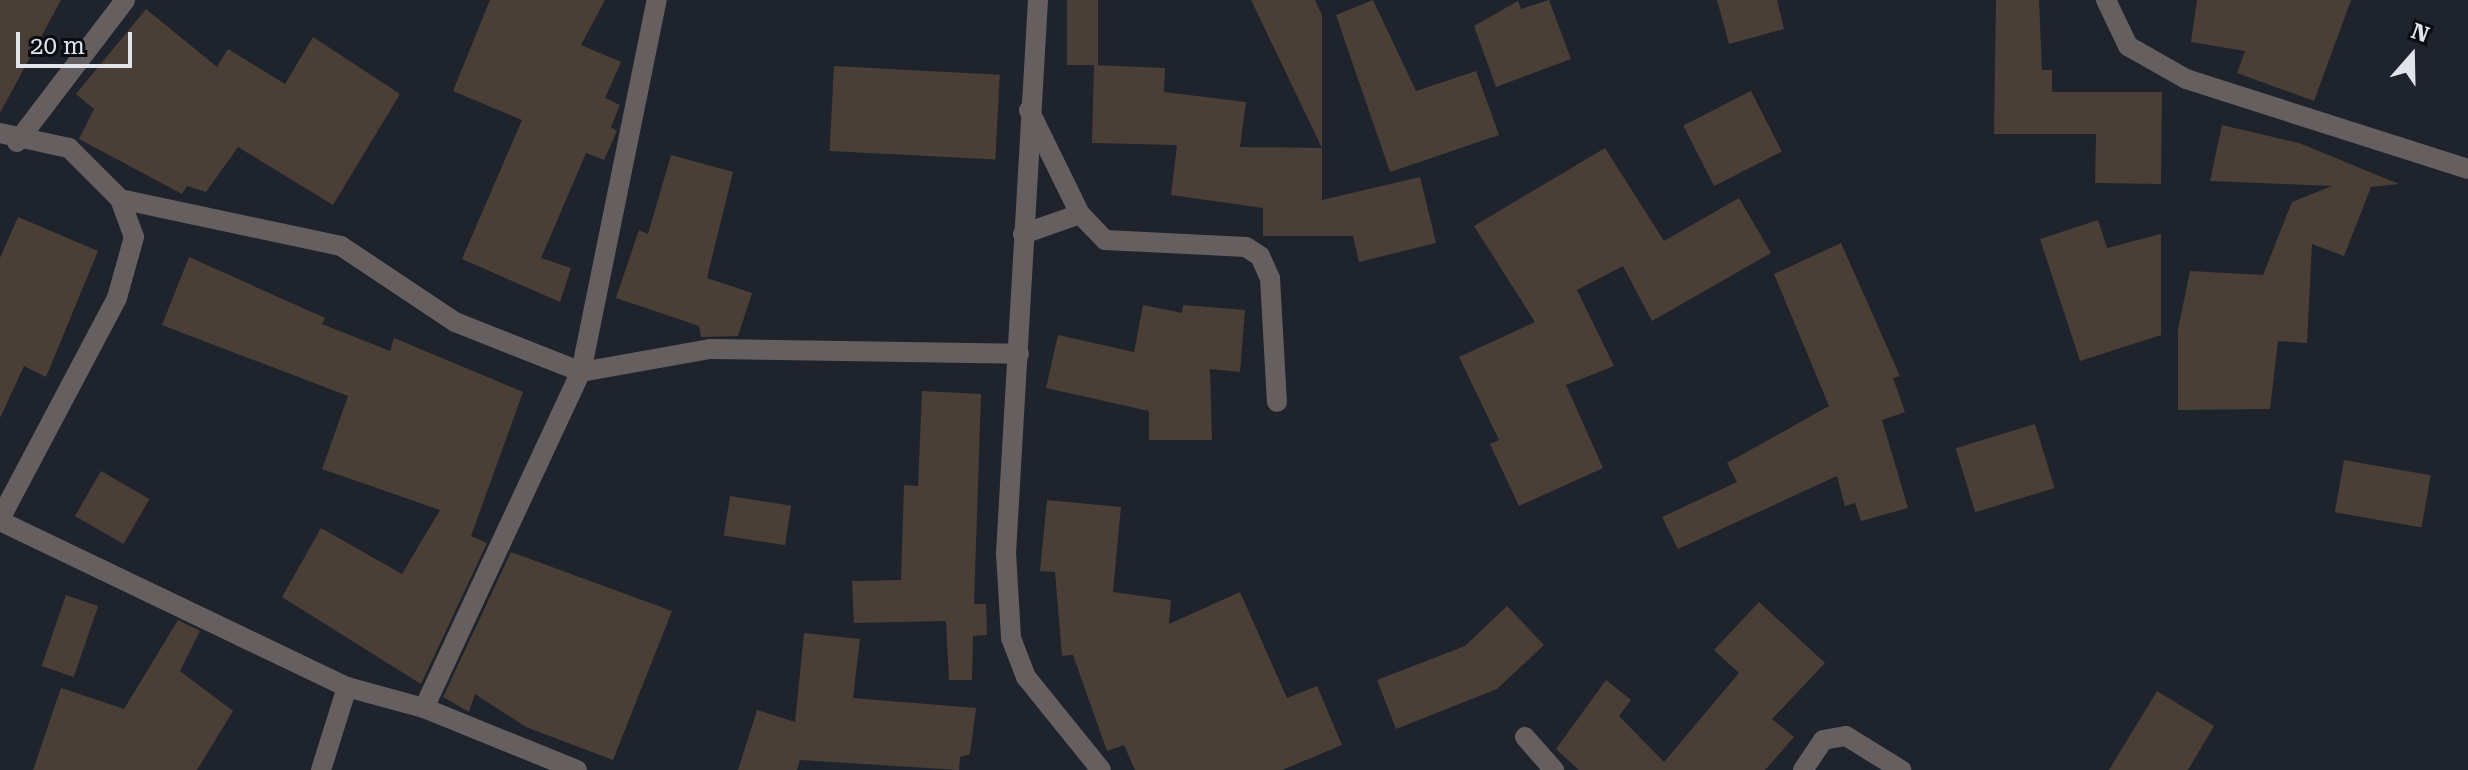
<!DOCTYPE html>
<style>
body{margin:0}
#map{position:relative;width:2468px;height:770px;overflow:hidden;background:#1f232c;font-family:"Roboto Serif",serif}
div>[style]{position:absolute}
.building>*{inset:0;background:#493f37;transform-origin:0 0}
.minor>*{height:20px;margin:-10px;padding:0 10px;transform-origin:10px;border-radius:10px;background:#665f60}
span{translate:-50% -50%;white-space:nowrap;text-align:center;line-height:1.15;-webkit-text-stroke:6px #0b0c11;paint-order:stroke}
.north{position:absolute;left:2372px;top:16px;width:80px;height:80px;-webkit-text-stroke:6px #0b0c11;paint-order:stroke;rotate:20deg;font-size:22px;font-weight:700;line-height:32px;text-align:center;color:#e1e4eb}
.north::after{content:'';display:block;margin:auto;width:28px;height:36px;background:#e1e4eb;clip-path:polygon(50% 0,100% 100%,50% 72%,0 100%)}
.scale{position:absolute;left:16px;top:32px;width:116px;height:36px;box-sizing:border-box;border:4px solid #e1e4eb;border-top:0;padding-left:10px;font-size:24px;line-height:28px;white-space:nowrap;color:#e1e4eb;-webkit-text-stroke:6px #0b0c11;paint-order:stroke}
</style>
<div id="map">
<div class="building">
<i style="clip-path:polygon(0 0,61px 0,0 113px)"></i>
<i style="clip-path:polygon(490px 0,605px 0,581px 45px,621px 62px,605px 98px,620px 105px,611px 127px,617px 131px,604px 160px,586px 153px,541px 258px,571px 268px,560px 302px,462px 259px,522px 120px,453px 91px)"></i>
<i style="left:1067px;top:0;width:31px;height:65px"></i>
<i style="clip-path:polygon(1251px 0,1315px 0,1322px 15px,1322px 200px,1420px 177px,1436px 243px,1359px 262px,1353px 236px,1263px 236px,1263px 208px,1171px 195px,1177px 145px,1092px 143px,1094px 65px,1165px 68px,1164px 92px,1246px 102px,1240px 147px,1322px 148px)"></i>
<i style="clip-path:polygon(1373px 0,1416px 91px,1476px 71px,1499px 135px,1390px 172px,1336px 15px)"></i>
<i style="clip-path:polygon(1549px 0,1571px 59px,1496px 87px,1474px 26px,1518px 1px,1521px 9px)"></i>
<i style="clip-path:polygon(1717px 0,1777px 0,1784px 29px,1729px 44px)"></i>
<i style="clip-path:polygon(1996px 0,2039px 0,2042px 70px,2052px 70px,2052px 92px,2162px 92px,2161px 184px,2095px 183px,2096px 134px,1994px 134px)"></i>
<i style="clip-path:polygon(2197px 0,2351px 0,2314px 101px,2237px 73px,2245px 51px,2191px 42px)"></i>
<i style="clip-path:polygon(146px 9px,217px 67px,228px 49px,285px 84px,313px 37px,400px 94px,333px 205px,238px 147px,206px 192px,187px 186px,182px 194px,79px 139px,94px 109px,76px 94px)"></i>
<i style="left:834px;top:66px;width:166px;height:85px;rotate:3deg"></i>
<i style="left:1751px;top:91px;width:68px;height:76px;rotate:63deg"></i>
<i style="clip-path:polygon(2222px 125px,2299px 143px,2399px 184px,2371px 187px,2344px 256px,2312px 244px,2307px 343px,2278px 341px,2270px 409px,2178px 410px,2178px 329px,2190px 271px,2263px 275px,2292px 202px,2332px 186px,2210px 181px)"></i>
<i style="clip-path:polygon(1605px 148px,1664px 241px,1739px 198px,1771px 253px,1652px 321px,1623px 266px,1577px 290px,1614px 366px,1566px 385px,1603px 468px,1519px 506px,1490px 444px,1499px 440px,1459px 357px,1535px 322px,1474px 226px)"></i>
<i style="clip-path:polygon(671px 155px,733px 172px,707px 278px,752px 293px,738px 336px,701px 337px,699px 326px,616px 298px,639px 230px,648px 234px)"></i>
<i style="clip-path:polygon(18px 217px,98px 251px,46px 377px,24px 366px,0 418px,0 258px)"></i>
<i style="clip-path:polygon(2098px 220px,2107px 248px,2161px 234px,2161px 335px,2080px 361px,2040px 239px)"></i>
<i style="clip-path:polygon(1841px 243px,1900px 376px,1893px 378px,1905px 412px,1882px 420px,1908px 508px,1861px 521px,1855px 503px,1845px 506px,1837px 476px,1678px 549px,1662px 517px,1737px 482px,1727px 463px,1829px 406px,1774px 274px)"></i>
<i style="clip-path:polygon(189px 257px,325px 318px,322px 324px,390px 351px,394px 338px,523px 392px,471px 536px,487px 543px,421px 684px,282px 597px,321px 528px,402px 574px,440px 510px,322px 469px,348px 396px,162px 325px)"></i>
<i style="clip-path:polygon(1143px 305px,1182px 313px,1183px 305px,1245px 310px,1240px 372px,1210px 369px,1212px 440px,1149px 440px,1149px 411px,1046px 388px,1058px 335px,1134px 352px)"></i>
<i style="clip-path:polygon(922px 391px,981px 394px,974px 604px,986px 604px,987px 635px,973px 636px,972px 680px,949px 680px,946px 621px,854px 623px,852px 581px,901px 580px,904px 485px,918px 486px)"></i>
<i style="left:2035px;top:424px;width:67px;height:83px;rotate:73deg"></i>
<i style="left:2344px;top:460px;width:88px;height:53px;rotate:10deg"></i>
<i style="left:101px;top:471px;width:56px;height:52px;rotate:30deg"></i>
<i style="left:730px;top:496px;width:62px;height:40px;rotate:9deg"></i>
<i style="clip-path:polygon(1047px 500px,1121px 507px,1113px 592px,1171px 600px,1169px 624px,1240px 592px,1287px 698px,1317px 686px,1342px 745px,1282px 770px,1135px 770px,1124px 745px,1107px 751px,1073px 655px,1062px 656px,1055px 572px,1040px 571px)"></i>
<i style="clip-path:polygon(511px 552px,672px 611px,613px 760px,526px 727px,475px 694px,469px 712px,443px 697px)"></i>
<i style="left:66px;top:595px;width:34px;height:75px;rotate:19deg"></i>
<i style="clip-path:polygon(1759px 602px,1825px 663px,1772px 719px,1794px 737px,1765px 770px,1579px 770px,1556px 749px,1606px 680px,1631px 700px,1619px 716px,1664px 762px,1739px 673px,1714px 650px)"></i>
<i style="clip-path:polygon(1507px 606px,1544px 645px,1497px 689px,1396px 729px,1377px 680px,1465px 646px)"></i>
<i style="clip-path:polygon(178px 620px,200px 631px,180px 671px,233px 711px,197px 770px,33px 770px,61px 688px,124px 709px)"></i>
<i style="clip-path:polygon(804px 633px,860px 639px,853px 698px,976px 708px,970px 754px,960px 757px,959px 770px,800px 760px,797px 770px,738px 770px,757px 710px,795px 722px)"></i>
<i style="clip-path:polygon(2157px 691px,2214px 726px,2188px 770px,2109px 770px)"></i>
</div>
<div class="minor">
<i style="left:1038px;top:0;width:554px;rotate:93.31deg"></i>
<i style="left:1006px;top:553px;width:85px;rotate:86.6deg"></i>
<i style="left:1011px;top:638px;width:42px;rotate:69deg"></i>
<i style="left:1026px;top:677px;width:119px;rotate:51.1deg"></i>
<i style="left:2106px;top:0;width:51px;rotate:64.4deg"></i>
<i style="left:2128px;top:46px;width:67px;rotate:29.6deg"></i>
<i style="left:2186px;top:79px;width:296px;rotate:17.7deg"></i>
<i style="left:1029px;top:110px;width:116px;rotate:63.9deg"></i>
<i style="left:1080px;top:214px;width:36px;rotate:46deg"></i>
<i style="left:1105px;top:240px;width:141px;rotate:2.8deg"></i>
<i style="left:1246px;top:247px;width:17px;rotate:33deg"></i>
<i style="left:1260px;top:256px;width:24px;rotate:66deg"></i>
<i style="left:1270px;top:278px;width:124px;rotate:86.8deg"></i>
<i style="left:0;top:133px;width:71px;rotate:12.3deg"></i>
<i style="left:69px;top:148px;width:72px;rotate:45deg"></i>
<i style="left:120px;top:199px;width:40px;rotate:69.8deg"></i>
<i style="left:134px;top:237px;width:63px;rotate:105.6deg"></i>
<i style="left:117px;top:298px;width:250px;rotate:117.9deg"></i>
<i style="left:17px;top:142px;width:178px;rotate:-52.7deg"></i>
<i style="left:120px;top:199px;width:226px;rotate:12deg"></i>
<i style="left:341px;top:246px;width:137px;rotate:33.7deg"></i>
<i style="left:455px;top:322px;width:136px;rotate:21.6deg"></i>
<i style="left:581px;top:372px;width:131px;rotate:-10.1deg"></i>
<i style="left:710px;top:349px;width:309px;rotate:0.9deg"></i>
<i style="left:1023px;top:234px;width:60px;rotate:-19.3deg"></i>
<i style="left:0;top:521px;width:385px;rotate:25.6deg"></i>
<i style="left:347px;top:687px;width:80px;rotate:15.3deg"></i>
<i style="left:424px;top:708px;width:165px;rotate:22.1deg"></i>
<i style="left:424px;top:708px;width:371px;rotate:-65deg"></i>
<i style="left:581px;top:372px;width:380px;rotate:-78.5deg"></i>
<i style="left:1525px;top:737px;width:44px;rotate:48.7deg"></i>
<i style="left:321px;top:770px;width:87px;rotate:-72.6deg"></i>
<i style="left:1803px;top:770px;width:36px;rotate:-56deg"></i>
<i style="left:1823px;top:740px;width:23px;rotate:-10deg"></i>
<i style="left:1846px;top:736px;width:65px;rotate:31.7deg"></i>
</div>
<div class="north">N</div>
<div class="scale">20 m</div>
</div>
